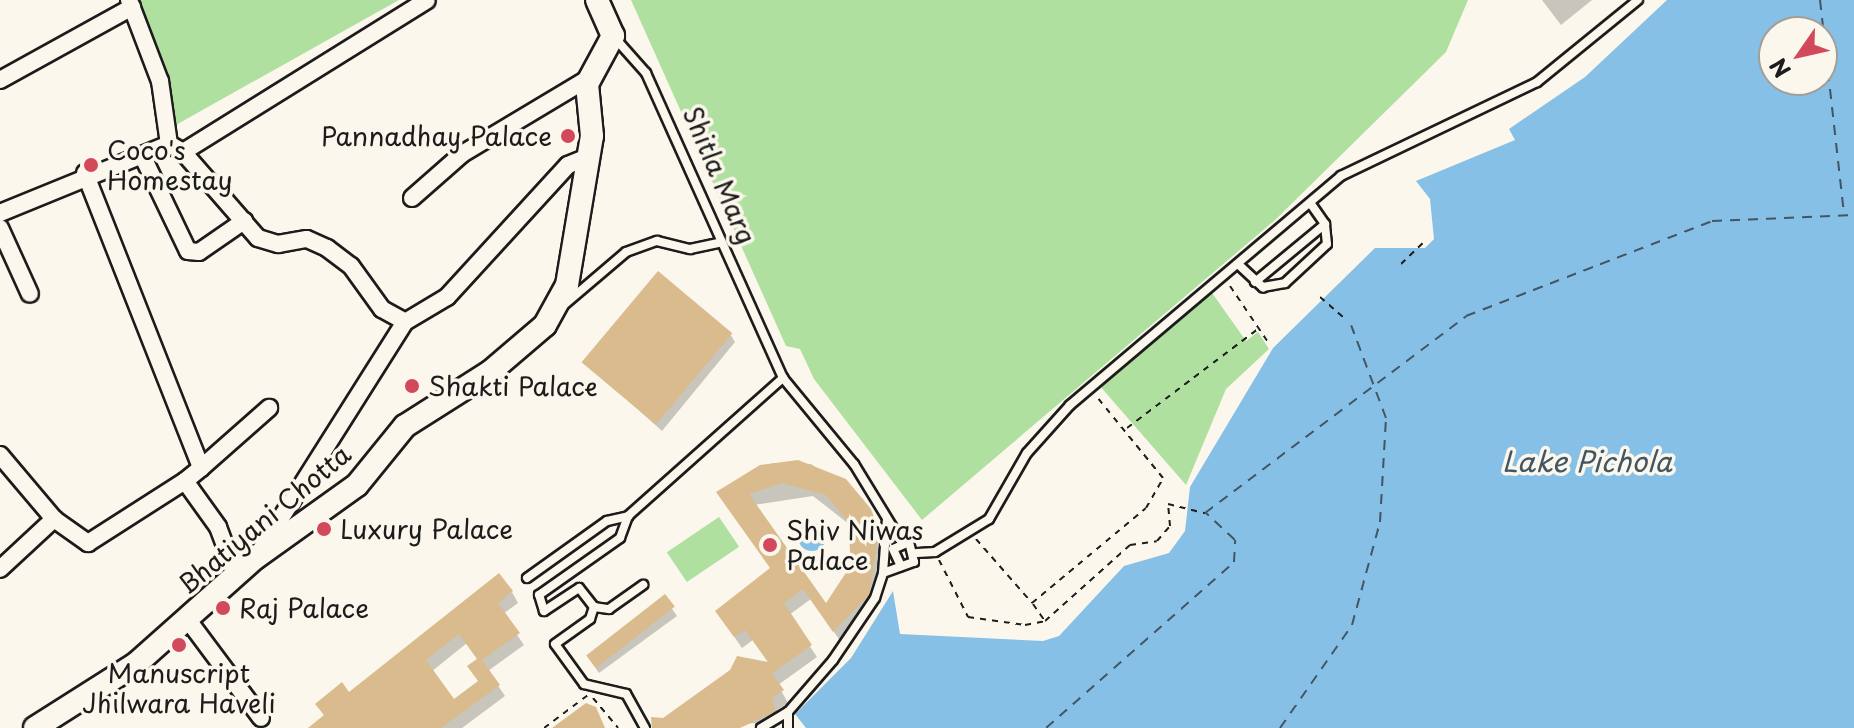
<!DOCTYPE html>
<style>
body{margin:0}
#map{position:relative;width:1854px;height:728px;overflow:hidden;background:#fbf7ec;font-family:"Playpen Sans",sans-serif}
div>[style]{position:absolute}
.green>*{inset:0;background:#afe0a0;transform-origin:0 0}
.water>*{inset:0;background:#87c0e6}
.round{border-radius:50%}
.shadow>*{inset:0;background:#0003}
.ferry>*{height:2px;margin-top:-1px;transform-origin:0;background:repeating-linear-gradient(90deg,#415563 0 10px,transparent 0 18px)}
.building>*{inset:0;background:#dabb8d;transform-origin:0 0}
.path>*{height:2px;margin-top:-1px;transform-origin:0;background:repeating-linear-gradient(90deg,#1c1c1c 0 6px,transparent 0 12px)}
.roads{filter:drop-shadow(2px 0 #1c1c1c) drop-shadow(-2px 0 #1c1c1c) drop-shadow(0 2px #1c1c1c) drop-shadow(0 -2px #1c1c1c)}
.service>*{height:8px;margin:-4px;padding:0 4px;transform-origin:4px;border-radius:4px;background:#fbf7ec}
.minor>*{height:16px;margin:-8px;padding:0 8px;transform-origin:8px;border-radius:8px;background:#fbf7ec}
.secondary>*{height:22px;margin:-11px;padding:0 11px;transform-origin:11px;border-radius:11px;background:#fbf7ec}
.dots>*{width:22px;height:22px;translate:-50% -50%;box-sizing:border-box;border:4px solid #fbf7ec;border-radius:50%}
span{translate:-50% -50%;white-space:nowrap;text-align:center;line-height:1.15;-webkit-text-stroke:7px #fbf7ec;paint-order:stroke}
.poi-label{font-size:26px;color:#1c1c1c}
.right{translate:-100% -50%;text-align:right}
.left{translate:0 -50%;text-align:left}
.street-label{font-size:26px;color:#1c1c1c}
.water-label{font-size:28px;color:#415563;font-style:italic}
.north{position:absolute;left:1758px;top:16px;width:80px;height:80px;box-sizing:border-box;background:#fbf7ec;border:2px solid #a29f99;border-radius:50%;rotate:236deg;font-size:22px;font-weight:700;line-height:32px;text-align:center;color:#1c1c1c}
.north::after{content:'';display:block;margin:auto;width:28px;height:36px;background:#d1495b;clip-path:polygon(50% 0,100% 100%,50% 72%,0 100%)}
</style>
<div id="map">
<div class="green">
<i style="clip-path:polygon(137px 0,399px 0,174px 126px)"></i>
<i style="clip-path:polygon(631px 0,1468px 0,1446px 52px,1275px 220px,922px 520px,814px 379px,800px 349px,786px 346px)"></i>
<i style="clip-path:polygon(1210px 290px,1246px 341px,1258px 332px,1269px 349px,1226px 389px,1186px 485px,1099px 385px)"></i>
<i style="left:719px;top:517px;width:36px;height:63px;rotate:56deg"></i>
</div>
<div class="water">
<i style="clip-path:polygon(evenodd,1667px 0,1854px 0,1854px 728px,806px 728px,795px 714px,851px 658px,893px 591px,900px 634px,1043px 641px,1059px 636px,1124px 566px,1169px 553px,1185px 531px,1190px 487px,1273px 348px,1375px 248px,1425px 248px,1434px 239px,1430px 199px,1416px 181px,1515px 140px,1509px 129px,1585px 77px,1667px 0,1822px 32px,1822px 80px,1774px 80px,1774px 32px,1822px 32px)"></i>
<i class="round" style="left:798px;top:523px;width:28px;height:28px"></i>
</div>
<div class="shadow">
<i style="clip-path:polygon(1542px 0,1592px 0,1561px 25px)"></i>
<i style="clip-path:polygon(730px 334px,735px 342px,662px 431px,585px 362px)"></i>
<i style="clip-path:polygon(evenodd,773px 463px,811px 464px,863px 499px,884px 544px,874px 607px,841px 642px,811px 599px,789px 615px,817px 657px,778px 685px,788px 703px,777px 710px,781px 722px,655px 728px,770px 665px,753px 640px,742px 648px,724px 622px,772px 569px,719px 492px,773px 463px,813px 496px,850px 525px,853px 566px,826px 606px,754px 505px,813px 496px)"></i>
<i style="clip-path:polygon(evenodd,512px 592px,518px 603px,503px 614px,524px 645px,488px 671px,505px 696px,462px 728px,311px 728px,325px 717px,317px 704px,349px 695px,512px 592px,467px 643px,479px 660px,480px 682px,453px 702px,431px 672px,467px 643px)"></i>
<i style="clip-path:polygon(664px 597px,677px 616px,599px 673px,590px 660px)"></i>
</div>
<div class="ferry">
<i style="left:1820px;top:0;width:214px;rotate:83.6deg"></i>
<i style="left:1205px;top:513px;width:327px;rotate:-37deg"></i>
<i style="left:1466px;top:316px;width:264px;rotate:-21.1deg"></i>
<i style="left:1712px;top:221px;width:142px;rotate:-2.4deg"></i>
<i style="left:1046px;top:728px;width:251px;rotate:-41.4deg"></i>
<i style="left:1234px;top:562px;width:22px;rotate:-87deg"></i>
<i style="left:1235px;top:540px;width:40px;rotate:-137deg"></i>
<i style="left:1280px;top:728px;width:126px;rotate:-55deg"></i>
<i style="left:1352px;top:625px;width:107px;rotate:-74.8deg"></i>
<i style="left:1380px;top:522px;width:104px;rotate:-86.7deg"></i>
<i style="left:1386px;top:418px;width:99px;rotate:-110.6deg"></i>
</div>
<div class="building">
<i style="left:658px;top:271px;width:97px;height:119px;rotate:40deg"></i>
<i style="clip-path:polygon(evenodd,798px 460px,846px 479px,871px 509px,879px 531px,869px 595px,833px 632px,803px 589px,784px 603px,812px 645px,772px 673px,784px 690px,772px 698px,776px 711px,740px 728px,652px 728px,651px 717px,663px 718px,730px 670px,737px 656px,768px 662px,745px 630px,734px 637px,715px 611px,770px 568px,716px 492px,760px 465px,798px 460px,782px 483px,826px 495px,848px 521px,851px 565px,826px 603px,749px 494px,782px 483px)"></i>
<i style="clip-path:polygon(evenodd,499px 573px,513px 591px,498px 603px,520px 633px,482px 660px,500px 685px,441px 728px,308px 728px,324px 715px,315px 704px,342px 682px,349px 692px,499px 573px,459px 634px,477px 659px,467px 666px,478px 681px,454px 699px,426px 660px,459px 634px)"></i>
<i style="left:665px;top:594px;width:16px;height:100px;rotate:52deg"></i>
<i style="clip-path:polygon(586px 703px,596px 707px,605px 728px,552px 728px)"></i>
</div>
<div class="path">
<i style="left:1401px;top:264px;width:30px;rotate:-44deg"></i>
<i style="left:1230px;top:286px;width:71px;rotate:55.9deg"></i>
<i style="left:1320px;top:297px;width:32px;rotate:41deg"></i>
<i style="left:1127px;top:428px;width:166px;rotate:-37.1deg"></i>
<i style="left:976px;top:539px;width:85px;rotate:48.8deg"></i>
<i style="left:1032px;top:603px;width:148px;rotate:-39.8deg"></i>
<i style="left:1146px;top:508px;width:34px;rotate:-60deg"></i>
<i style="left:1163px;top:478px;width:104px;rotate:-129.2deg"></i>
<i style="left:939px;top:560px;width:64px;rotate:63deg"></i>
<i style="left:968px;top:617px;width:58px;rotate:8deg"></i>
<i style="left:1025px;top:625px;width:20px;rotate:-11deg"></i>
<i style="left:1045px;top:621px;width:114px;rotate:-41.8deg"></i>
<i style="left:1130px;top:545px;width:27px;rotate:-8deg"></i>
<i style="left:1157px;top:541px;width:20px;rotate:-49deg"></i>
<i style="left:1170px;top:526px;width:22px;rotate:-95deg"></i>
<i style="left:1168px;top:504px;width:38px;rotate:14deg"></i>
<i style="left:1033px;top:604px;width:21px;rotate:55deg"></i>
<i style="left:593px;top:698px;width:39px;rotate:50deg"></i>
<i style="left:544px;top:728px;width:55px;rotate:-36.9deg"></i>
</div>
<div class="roads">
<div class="service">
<i style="left:614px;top:37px;width:48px;rotate:48.4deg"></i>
<i style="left:646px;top:73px;width:334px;rotate:65.8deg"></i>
<i style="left:1239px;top:265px;width:33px;rotate:43deg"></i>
<i style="left:1263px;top:287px;width:22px;rotate:-10deg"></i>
<i style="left:1285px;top:283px;width:57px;rotate:-42.9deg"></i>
<i style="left:1327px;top:244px;width:20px;rotate:-96deg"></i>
<i style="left:1325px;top:224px;width:24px;rotate:-125deg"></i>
<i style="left:1255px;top:282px;width:91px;rotate:-39.6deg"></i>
<i style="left:565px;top:304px;width:80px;rotate:-40.4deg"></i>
<i style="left:626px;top:252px;width:33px;rotate:-20deg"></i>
<i style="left:657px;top:241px;width:34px;rotate:14deg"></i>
<i style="left:690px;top:249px;width:30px;rotate:-12deg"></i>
<i style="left:917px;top:553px;width:18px;rotate:-3deg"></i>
<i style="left:935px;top:552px;width:63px;rotate:-31.4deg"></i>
<i style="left:989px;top:519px;width:76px;rotate:-60.1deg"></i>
<i style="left:1027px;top:453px;width:64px;rotate:-48.1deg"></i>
<i style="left:1070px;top:405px;width:355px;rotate:-40.2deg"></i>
<i style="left:1341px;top:176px;width:217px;rotate:-25.6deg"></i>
<i style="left:1537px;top:82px;width:130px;rotate:-39.1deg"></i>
<i style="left:883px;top:573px;width:54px;rotate:-85.8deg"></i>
<i style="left:527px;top:578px;width:98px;rotate:-35.5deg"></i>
<i style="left:607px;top:521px;width:22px;rotate:-13deg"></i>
<i style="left:594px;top:607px;width:15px;rotate:8deg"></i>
<i style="left:609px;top:609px;width:42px;rotate:-35.2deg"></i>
<i style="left:788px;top:712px;width:16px;rotate:90deg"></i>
<i style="left:645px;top:728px;width:39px;rotate:-119deg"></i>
<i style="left:626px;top:694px;width:43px;rotate:-166.6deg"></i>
<i style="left:584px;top:684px;width:49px;rotate:-125.9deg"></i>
<i style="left:555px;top:644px;width:43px;rotate:-35.5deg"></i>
<i style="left:590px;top:619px;width:13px;rotate:-72deg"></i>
<i style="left:594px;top:607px;width:24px;rotate:-128deg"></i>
<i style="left:579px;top:588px;width:42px;rotate:146.7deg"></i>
<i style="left:544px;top:611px;width:17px;rotate:-107deg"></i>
<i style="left:539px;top:595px;width:99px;rotate:-35.1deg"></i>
<i style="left:620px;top:538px;width:23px;rotate:-70deg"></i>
<i style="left:628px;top:516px;width:208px;rotate:-41.7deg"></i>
<i style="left:783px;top:378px;width:112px;rotate:50.5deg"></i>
<i style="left:854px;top:464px;width:90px;rotate:58.6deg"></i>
<i style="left:761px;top:728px;width:31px;rotate:-31deg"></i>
<i style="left:788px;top:712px;width:69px;rotate:-49.1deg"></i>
<i style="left:833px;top:660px;width:75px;rotate:-55.9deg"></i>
<i style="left:875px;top:598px;width:26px;rotate:-72deg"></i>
<i style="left:883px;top:573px;width:33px;rotate:-20deg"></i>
<i style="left:914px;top:562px;width:21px;rotate:-104deg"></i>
<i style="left:909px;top:542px;width:17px;rotate:156deg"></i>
<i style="left:893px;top:549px;width:19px;rotate:65deg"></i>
</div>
<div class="minor">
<i style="left:129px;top:0;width:87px;rotate:69.1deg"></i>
<i style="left:160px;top:81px;width:64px;rotate:81.9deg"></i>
<i style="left:0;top:80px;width:151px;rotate:-28.9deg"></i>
<i style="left:183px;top:152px;width:114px;rotate:48.9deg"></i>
<i style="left:258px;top:238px;width:21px;rotate:17deg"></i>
<i style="left:278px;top:244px;width:29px;rotate:-10deg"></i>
<i style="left:307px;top:239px;width:22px;rotate:24deg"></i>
<i style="left:327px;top:248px;width:30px;rotate:37deg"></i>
<i style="left:351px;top:266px;width:53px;rotate:54.2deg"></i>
<i style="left:382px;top:309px;width:26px;rotate:29deg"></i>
<i style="left:142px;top:155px;width:106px;rotate:64.4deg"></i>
<i style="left:188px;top:251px;width:11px;rotate:5deg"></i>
<i style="left:199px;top:252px;width:55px;rotate:-34.6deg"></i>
<i style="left:85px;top:173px;width:317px;rotate:68.5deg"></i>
<i style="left:201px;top:468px;width:21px;rotate:141deg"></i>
<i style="left:185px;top:481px;width:57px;rotate:54.3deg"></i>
<i style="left:218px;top:527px;width:51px;rotate:69.4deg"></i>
<i style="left:412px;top:198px;width:67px;rotate:-41.3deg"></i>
<i style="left:462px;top:154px;width:148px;rotate:-30.9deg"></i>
<i style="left:0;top:213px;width:183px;rotate:-22.2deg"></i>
<i style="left:169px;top:144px;width:16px;rotate:30deg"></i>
<i style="left:183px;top:152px;width:287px;rotate:-31.9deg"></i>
<i style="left:0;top:228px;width:72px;rotate:65.6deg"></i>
<i style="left:0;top:455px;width:84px;rotate:49.8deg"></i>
<i style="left:54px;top:519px;width:42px;rotate:35.2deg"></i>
<i style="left:88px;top:543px;width:115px;rotate:-32.6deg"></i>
<i style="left:201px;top:468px;width:91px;rotate:-41.4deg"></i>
<i style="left:262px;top:548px;width:267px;rotate:-57.7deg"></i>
<i style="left:405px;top:322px;width:49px;rotate:-30.8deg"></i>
<i style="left:447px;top:297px;width:179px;rotate:-47.5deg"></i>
<i style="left:568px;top:165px;width:22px;rotate:-22deg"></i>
<i style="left:0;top:569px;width:74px;rotate:-42.8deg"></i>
<i style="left:188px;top:620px;width:122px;rotate:53.3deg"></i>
</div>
<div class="secondary">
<i style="left:35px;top:728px;width:120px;rotate:-32.4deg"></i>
<i style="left:136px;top:664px;width:159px;rotate:-41.7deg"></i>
<i style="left:255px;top:558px;width:125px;rotate:-35.6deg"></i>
<i style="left:357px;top:485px;width:76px;rotate:-50.9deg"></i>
<i style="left:405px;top:426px;width:101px;rotate:-32.4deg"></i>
<i style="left:490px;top:372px;width:72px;rotate:-40.5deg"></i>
<i style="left:545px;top:325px;width:46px;rotate:-61.2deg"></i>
<i style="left:567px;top:285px;width:151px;rotate:-80.5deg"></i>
<i style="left:592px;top:136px;width:52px;rotate:-95.5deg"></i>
<i style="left:587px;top:84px;width:55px;rotate:-61.6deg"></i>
<i style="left:613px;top:36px;width:39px;rotate:-114deg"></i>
</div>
</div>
<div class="dots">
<i style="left:568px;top:136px;background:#d1495b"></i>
<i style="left:91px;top:165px;background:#d1495b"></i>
<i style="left:412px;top:386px;background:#d1495b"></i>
<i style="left:324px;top:529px;background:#d1495b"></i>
<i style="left:770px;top:545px;background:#d1495b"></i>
<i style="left:223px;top:608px;background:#d1495b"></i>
<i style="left:179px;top:645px;background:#d1495b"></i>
</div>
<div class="poi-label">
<span class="right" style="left:552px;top:136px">Pannadhay Palace</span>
<span class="left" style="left:107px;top:165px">Coco's<br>Homestay</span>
<span class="left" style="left:428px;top:386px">Shakti Palace</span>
<span class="left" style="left:340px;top:529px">Luxury Palace</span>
<span class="left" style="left:786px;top:545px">Shiv Niwas<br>Palace</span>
<span class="left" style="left:239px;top:608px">Raj Palace</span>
<span style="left:179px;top:688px">Manuscript<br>Jhilwara Haveli</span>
</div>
<div class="street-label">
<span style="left:720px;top:175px;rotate:67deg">Shitla Marg</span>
<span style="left:264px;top:519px;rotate:-40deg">Bhatiyani Chotta</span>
</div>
<div class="water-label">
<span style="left:1587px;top:461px">Lake Pichola</span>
</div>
<div class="north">N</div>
</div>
